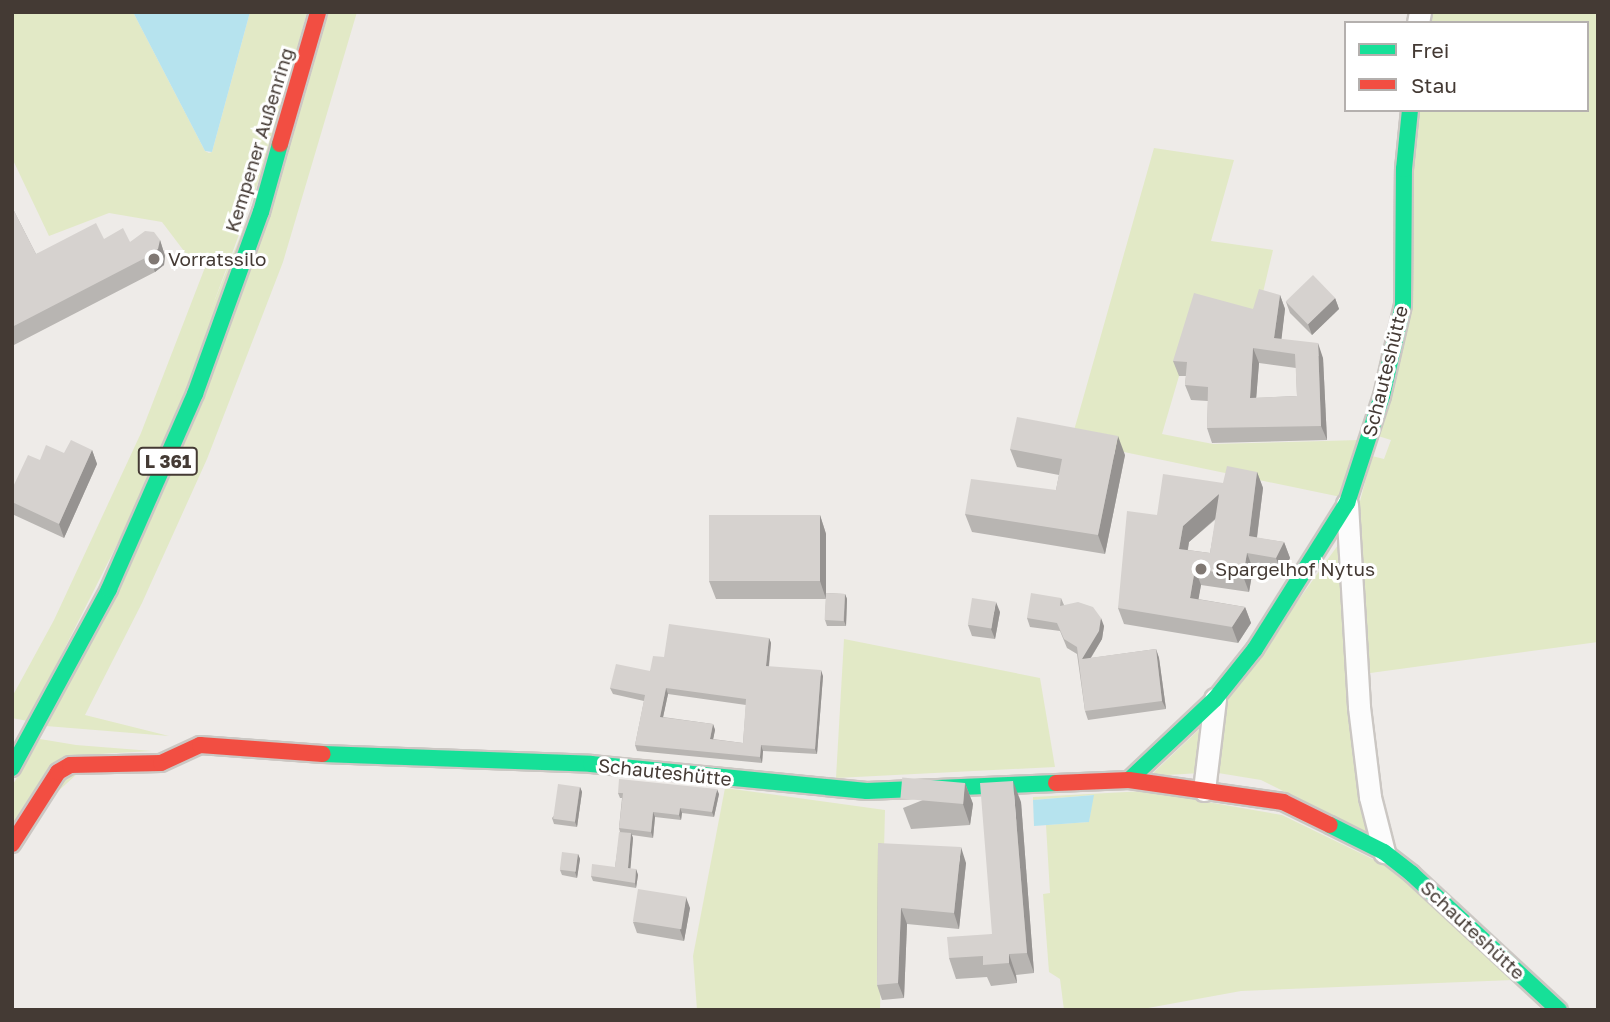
<!DOCTYPE html>
<meta charset="utf-8">
<style>
body{margin:0}
#map{position:relative;width:1610px;height:1022px;overflow:hidden;background:#eeebe8;font-family:"Golos Text",sans-serif}
div>[style]{position:absolute}
.green>*{inset:0;background:#e2e9c6}
.water>*{inset:0;background:#b6e3ee}
.roads{filter:drop-shadow(2px 0 #cbc7c3) drop-shadow(-2px 0 #cbc7c3) drop-shadow(0 2px #cbc7c3) drop-shadow(0 -2px #cbc7c3)}
.street>*{height:21px;margin:-10.5px;padding:0 10.5px;transform-origin:10.5px;border-radius:10.5px;background:#fcfcfc}
.fast>*{height:16px;margin:-8px;padding:0 8px;transform-origin:8px;border-radius:8px;background:#16e098}
.jam>*{height:16px;margin:-8px;padding:0 8px;transform-origin:8px;border-radius:8px;background:#f24e42}
.wall>*{inset:0;background:#b8b5b2}
.shaded-wall>*{inset:0;background:#969391}
.building>*{inset:0;background:#d6d2cf;transform-origin:0 0}
.dots>*{width:19px;height:19px;translate:-50% -50%;box-sizing:border-box;border:4px solid #fff;border-radius:50%}
span{translate:-50% -50%;white-space:nowrap;text-align:center;line-height:1.15;-webkit-text-stroke:6px #fff;paint-order:stroke}
.shield-label span{padding:2px 5px;background:#fff;border:2px solid;border-radius:5px;-webkit-text-stroke-width:0}
.shield-label{font-size:18px;color:#443a34;font-weight:700}
.street-label{font-size:19px;color:#443a34}
.poi-label{font-size:19px;color:#443a34}
.left{translate:0 -50%;text-align:left}
.frame{position:absolute;inset:0;border:14px solid #443a34;pointer-events:none}
.legend{position:absolute;left:1344px;top:21px;width:245px;height:91px;box-sizing:border-box;background:#fff;border:2px solid #b4b0ae;margin:0;padding:9px 12px;list-style:none;font-size:21px;color:#443a34}
.legend li{display:flex;align-items:center;gap:14px;height:35px}
.legend b{width:35px;border:2px solid #b4b0ae}
</style>
<div id="map">
<div class="green">
<i style="clip-path:polygon(12px 12px,133px 12px,205px 151px,209px 153px,212px 152px,250px 12px,307px 12px,268px 156px,145px 489px,28px 721px,12px 718px,12px 697px,54px 620px,141px 433px,209px 257px,187px 255px,162px 222px,109px 213px,49px 236px,12px 158px)"></i>
<i style="clip-path:polygon(329px 12px,357px 12px,283px 262px,207px 459px,142px 603px,85px 715px,169px 736px,46px 726px)"></i>
<i style="clip-path:polygon(1429px 12px,1598px 12px,1598px 642px,1363px 674px,1357px 591px,1359px 505px,1372px 456px,1384px 459px,1391px 440px,1378px 436px,1417px 110px,1587px 110px,1587px 23px,1428px 23px)"></i>
<i style="clip-path:polygon(1154px 148px,1234px 160px,1211px 241px,1273px 250px,1256px 322px,1199px 308px,1162px 434px,1213px 444px,1360px 440px,1341px 497px,1071px 441px)"></i>
<i style="clip-path:polygon(1338px 545px,1345px 593px,1370px 834px,1261px 780px,1212px 772px,1219px 711px)"></i>
<i style="clip-path:polygon(844px 639px,1040px 678px,1055px 767px,836px 778px)"></i>
<i style="clip-path:polygon(1207px 722px,1201px 773px,1150px 776px)"></i>
<i style="clip-path:polygon(40px 739px,76px 745px,152px 751px,99px 754px,12px 833px,12px 786px)"></i>
<i style="clip-path:polygon(725px 788px,885px 810px,880px 1010px,697px 1010px,693px 956px)"></i>
<i style="clip-path:polygon(1145px 791px,1282px 815px,1395px 870px,1513px 980px,1241px 991px,1137px 1010px,1064px 1010px,1060px 979px,1049px 972px,1043px 894px,1050px 893px,1046px 825px,1089px 822px,1093px 795px,1033px 800px,1033px 797px)"></i>
</div>
<div class="water">
<i style="clip-path:polygon(133px 12px,250px 12px,212px 152px,205px 151px)"></i>
<i style="clip-path:polygon(1094px 795px,1089px 822px,1034px 826px,1033px 800px)"></i>
</div>
<div class="roads">
<div class="street">
<i style="left:1418px;top:23px;width:11px;rotate:-80deg"></i>
<i style="left:1347px;top:504px;width:203px;rotate:86.6deg"></i>
<i style="left:1359px;top:707px;width:91px;rotate:83deg"></i>
<i style="left:1370px;top:797px;width:57px;rotate:75.7deg"></i>
<i style="left:1204px;top:790px;width:92px;rotate:-83.1deg"></i>
</div>
<div class="fast">
<i style="left:323px;top:754px;width:268px;rotate:2.1deg"></i>
<i style="left:591px;top:764px;width:277px;rotate:5.6deg"></i>
<i style="left:867px;top:791px;width:189px;rotate:-2.4deg"></i>
<i style="left:12px;top:768px;width:204px;rotate:-61.5deg"></i>
<i style="left:109px;top:589px;width:213px;rotate:-66.2deg"></i>
<i style="left:195px;top:394px;width:194px;rotate:-70.1deg"></i>
<i style="left:261px;top:212px;width:71px;rotate:-74.4deg"></i>
<i style="left:1129px;top:780px;width:118px;rotate:-43.3deg"></i>
<i style="left:1215px;top:699px;width:64px;rotate:-51.3deg"></i>
<i style="left:1255px;top:649px;width:173px;rotate:-57.8deg"></i>
<i style="left:1347px;top:503px;width:113px;rotate:-71.9deg"></i>
<i style="left:1382px;top:396px;width:93px;rotate:-77deg"></i>
<i style="left:1403px;top:305px;width:136px;rotate:-89.6deg"></i>
<i style="left:1404px;top:169px;width:59px;rotate:-84.2deg"></i>
<i style="left:1330px;top:825px;width:60px;rotate:26.6deg"></i>
<i style="left:1384px;top:852px;width:36px;rotate:38deg"></i>
<i style="left:1412px;top:874px;width:200px;rotate:42.8deg"></i>
</div>
<div class="jam">
<i style="left:280px;top:144px;width:137px;rotate:-73.9deg"></i>
<i style="left:1056px;top:783px;width:73px;rotate:-2.4deg"></i>
<i style="left:1129px;top:780px;width:156px;rotate:8.1deg"></i>
<i style="left:1283px;top:802px;width:52px;rotate:26.1deg"></i>
<i style="left:12px;top:844px;width:85px;rotate:-57.4deg"></i>
<i style="left:58px;top:772px;width:14px;rotate:-30deg"></i>
<i style="left:70px;top:765px;width:91px;rotate:-1.3deg"></i>
<i style="left:161px;top:763px;width:43px;rotate:-24.8deg"></i>
<i style="left:200px;top:745px;width:123px;rotate:4.2deg"></i>
</div>
</div>
<div class="wall">
<i style="clip-path:polygon(12px 207px,36px 254px,104px 239px,130px 242px,160px 240px,165px 256px,164px 265px,155px 272px,12px 346px)"></i>
<i style="clip-path:polygon(evenodd,1280px 295px,1285px 309px,1281px 339px,1323px 358px,1327px 440px,1212px 443px,1207px 428px,1208px 401px,1191px 400px,1185px 385px,1186px 376px,1179px 376px,1173px 361px,1253px 309px,1280px 295px,1259px 363px,1296px 368px,1297px 396px,1256px 398px,1259px 363px)"></i>
<i style="clip-path:polygon(1335px 298px,1339px 309px,1312px 335px,1290px 313px,1286px 302px)"></i>
<i style="clip-path:polygon(1010px 449px,1125px 455px,1105px 554px,972px 532px,965px 514px,1056px 490px,1059px 475px,1017px 467px)"></i>
<i style="clip-path:polygon(92px 450px,97px 464px,64px 538px,12px 514px,12px 489px,40px 460px,64px 453px)"></i>
<i style="clip-path:polygon(evenodd,1257px 472px,1263px 488px,1257px 538px,1284px 542px,1290px 558px,1282px 574px,1253px 569px,1249px 592px,1201px 585px,1198px 599px,1245px 607px,1251px 623px,1238px 643px,1124px 624px,1118px 608px,1157px 515px,1223px 483px,1257px 472px,1216px 519px,1210px 553px,1188px 550px,1189px 542px,1216px 519px)"></i>
<i style="clip-path:polygon(820px 515px,826px 534px,826px 593px,845px 594px,847px 599px,846px 626px,827px 626px,825px 620px,826px 599px,716px 599px,709px 581px)"></i>
<i style="clip-path:polygon(1061px 598px,1064px 605px,1104px 626px,1102px 639px,1091px 658px,1156px 649px,1159px 658px,1166px 709px,1088px 720px,1085px 711px,1077px 654px,1067px 648px,1060px 631px,1030px 627px,1027px 618px)"></i>
<i style="clip-path:polygon(1000px 612px,995px 639px,972px 636px,968px 625px)"></i>
<i style="clip-path:polygon(evenodd,769px 638px,771px 643px,769px 667px,823px 676px,817px 754px,763px 751px,762px 763px,637px 751px,635px 745px,644px 701px,613px 694px,610px 688px,650px 671px,664px 657px,769px 638px,668px 694px,746px 705px,743px 743px,713px 739px,715px 730px,713px 724px,663px 717px,668px 694px)"></i>
<i style="clip-path:polygon(965px 783px,973px 804px,970px 825px,911px 829px,903px 808px)"></i>
<i style="clip-path:polygon(580px 787px,582px 792px,577px 827px,554px 824px,552px 818px)"></i>
<i style="clip-path:polygon(618px 793px,719px 794px,714px 817px,682px 813px,681px 820px,655px 817px,653px 838px,632px 835px,633px 838px,630px 869px,636px 869px,638px 875px,636px 888px,593px 881px,591px 876px,615px 867px,620px 832px,619px 828px,622px 798px,620px 798px)"></i>
<i style="clip-path:polygon(1021px 802px,1034px 973px,1016px 975px,1017px 983px,991px 986px,987px 977px,956px 979px,949px 958px,992px 934px)"></i>
<i style="clip-path:polygon(878px 843px,966px 863px,959px 929px,907px 924px,904px 998px,882px 1000px,877px 985px)"></i>
<i style="clip-path:polygon(578px 854px,580px 859px,577px 878px,562px 875px,560px 870px)"></i>
<i style="clip-path:polygon(690px 908px,684px 941px,637px 933px,633px 922px)"></i>
</div>
<div class="shaded-wall">
<i style="clip-path:polygon(160px 240px,165px 256px,164px 265px,155px 272px,149px 256px)"></i>
<i style="clip-path:polygon(1280px 295px,1285px 309px,1280px 352px,1274px 338px)"></i>
<i style="clip-path:polygon(1335px 298px,1339px 309px,1312px 335px,1308px 324px)"></i>
<i style="clip-path:polygon(1318px 343px,1323px 358px,1327px 440px,1321px 426px)"></i>
<i style="clip-path:polygon(1253px 348px,1259px 363px,1255px 413px,1250px 398px)"></i>
<i style="clip-path:polygon(1118px 436px,1125px 455px,1105px 554px,1098px 535px)"></i>
<i style="clip-path:polygon(92px 450px,97px 464px,64px 538px,59px 524px)"></i>
<i style="clip-path:polygon(1257px 472px,1263px 488px,1255px 552px,1249px 536px)"></i>
<i style="clip-path:polygon(1219px 494px,1225px 510px,1189px 542px,1185px 564px,1179px 549px,1183px 526px)"></i>
<i style="clip-path:polygon(820px 515px,826px 534px,826px 599px,820px 581px)"></i>
<i style="clip-path:polygon(1284px 542px,1290px 558px,1282px 574px,1276px 558px)"></i>
<i style="clip-path:polygon(1247px 553px,1253px 569px,1249px 592px,1243px 576px)"></i>
<i style="clip-path:polygon(1195px 569px,1201px 585px,1196px 614px,1190px 598px)"></i>
<i style="clip-path:polygon(845px 594px,847px 599px,846px 626px,844px 621px)"></i>
<i style="clip-path:polygon(996px 602px,1000px 612px,995px 639px,991px 629px)"></i>
<i style="clip-path:polygon(1245px 607px,1251px 623px,1238px 643px,1232px 627px)"></i>
<i style="clip-path:polygon(1101px 618px,1104px 626px,1102px 639px,1085px 667px,1082px 659px)"></i>
<i style="clip-path:polygon(769px 638px,771px 643px,768px 672px,766px 666px)"></i>
<i style="clip-path:polygon(1156px 649px,1159px 658px,1166px 709px,1162px 701px)"></i>
<i style="clip-path:polygon(821px 670px,823px 676px,817px 754px,815px 749px)"></i>
<i style="clip-path:polygon(666px 688px,668px 694px,662px 722px,660px 717px)"></i>
<i style="clip-path:polygon(713px 724px,715px 730px,712px 745px,710px 739px)"></i>
<i style="clip-path:polygon(761px 745px,763px 751px,762px 763px,760px 757px)"></i>
<i style="clip-path:polygon(1013px 781px,1021px 802px,1034px 973px,1027px 953px)"></i>
<i style="clip-path:polygon(965px 783px,973px 804px,970px 825px,963px 804px)"></i>
<i style="clip-path:polygon(580px 787px,582px 792px,577px 827px,575px 822px)"></i>
<i style="clip-path:polygon(717px 789px,719px 794px,714px 817px,712px 812px)"></i>
<i style="clip-path:polygon(680px 808px,682px 813px,681px 820px,679px 815px)"></i>
<i style="clip-path:polygon(653px 812px,655px 817px,653px 838px,651px 832px)"></i>
<i style="clip-path:polygon(631px 833px,633px 838px,630px 874px,628px 868px)"></i>
<i style="clip-path:polygon(961px 847px,966px 863px,959px 929px,954px 913px)"></i>
<i style="clip-path:polygon(578px 854px,580px 859px,577px 878px,575px 872px)"></i>
<i style="clip-path:polygon(636px 869px,638px 875px,636px 888px,635px 883px)"></i>
<i style="clip-path:polygon(686px 897px,690px 908px,684px 941px,680px 930px)"></i>
<i style="clip-path:polygon(901px 908px,907px 924px,904px 998px,898px 983px)"></i>
<i style="clip-path:polygon(1009px 954px,1016px 975px,1017px 983px,1009px 963px)"></i>
</div>
<div class="building">
<i style="clip-path:polygon(12px 207px,36px 254px,96px 223px,104px 239px,123px 228px,130px 242px,145px 231px,154px 232px,160px 240px,158px 249px,149px 256px,12px 327px)"></i>
<i style="left:1313px;top:275px;width:32px;height:38px;rotate:46deg"></i>
<i style="clip-path:polygon(evenodd,1259px 289px,1280px 295px,1274px 338px,1318px 343px,1321px 426px,1207px 428px,1208px 387px,1185px 385px,1187px 362px,1173px 361px,1194px 293px,1253px 309px,1259px 289px,1253px 348px,1295px 354px,1297px 396px,1250px 398px,1253px 348px)"></i>
<i style="clip-path:polygon(1017px 417px,1118px 436px,1098px 535px,965px 514px,971px 479px,1056px 490px,1062px 459px,1010px 449px)"></i>
<i style="clip-path:polygon(71px 440px,92px 450px,59px 524px,12px 502px,12px 489px,28px 455px,40px 460px,46px 445px,64px 453px)"></i>
<i style="clip-path:polygon(evenodd,1227px 466px,1257px 472px,1249px 536px,1284px 542px,1276px 558px,1247px 553px,1243px 576px,1195px 569px,1190px 598px,1245px 607px,1232px 627px,1118px 608px,1127px 511px,1157px 515px,1163px 474px,1223px 483px,1227px 466px,1219px 494px,1210px 553px,1179px 549px,1183px 526px,1219px 494px)"></i>
<i style="left:709px;top:515px;width:111px;height:66px"></i>
<i style="left:826px;top:593px;width:19px;height:27px;rotate:3deg"></i>
<i style="clip-path:polygon(1031px 593px,1061px 598px,1060px 606px,1078px 602px,1093px 607px,1101px 618px,1099px 631px,1082px 659px,1156px 649px,1162px 701px,1085px 711px,1077px 647px,1064px 639px,1057px 623px,1027px 618px)"></i>
<i style="left:972px;top:598px;width:24px;height:27px;rotate:9deg"></i>
<i style="clip-path:polygon(evenodd,669px 624px,769px 638px,766px 666px,821px 670px,815px 749px,761px 745px,760px 757px,635px 745px,645px 695px,610px 688px,616px 664px,650px 671px,653px 656px,664px 657px,669px 624px,666px 688px,746px 699px,743px 743px,710px 739px,713px 724px,660px 717px,666px 688px)"></i>
<i style="clip-path:polygon(619px 779px,717px 789px,712px 812px,680px 808px,679px 815px,653px 812px,651px 832px,619px 828px,623px 793px,618px 793px)"></i>
<i style="clip-path:polygon(1013px 781px,1027px 953px,1009px 954px,1009px 963px,983px 965px,983px 956px,949px 958px,947px 937px,992px 934px,980px 783px)"></i>
<i style="left:965px;top:783px;width:21px;height:63px;rotate:95deg"></i>
<i style="left:558px;top:784px;width:22px;height:35px;rotate:8deg"></i>
<i style="clip-path:polygon(619px 832px,631px 833px,628px 868px,636px 869px,635px 883px,591px 876px,592px 864px,615px 867px)"></i>
<i style="clip-path:polygon(878px 843px,961px 847px,954px 913px,901px 908px,898px 983px,877px 985px)"></i>
<i style="left:562px;top:852px;width:16px;height:18px;rotate:7deg"></i>
<i style="left:638px;top:889px;width:49px;height:33px;rotate:9deg"></i>
</div>
<div class="dots">
<i style="left:154px;top:259px;background:#807873"></i>
<i style="left:1201px;top:569px;background:#807873"></i>
</div>
<div class="shield-label">
<span style="left:168px;top:461px">L 361</span>
</div>
<div class="street-label">
<span style="left:259px;top:140px;rotate:-73deg">Kempener Außenring</span>
<span style="left:1385px;top:371px;rotate:-76deg">Schauteshütte</span>
<span style="left:665px;top:772px;rotate:6deg">Schauteshütte</span>
<span style="left:1473px;top:930px;rotate:43deg">Schauteshütte</span>
</div>
<div class="poi-label">
<span class="left" style="left:168px;top:259px">Vorratssilo</span>
<span class="left" style="left:1215px;top:569px">Spargelhof Nytus</span>
</div>
<div class="frame"></div>
<ul class="legend">
<li><b style="height:9px;background:#16e098"></b>Frei</li>
<li><b style="height:9px;background:#f24e42"></b>Stau</li>
</ul>
</div>
